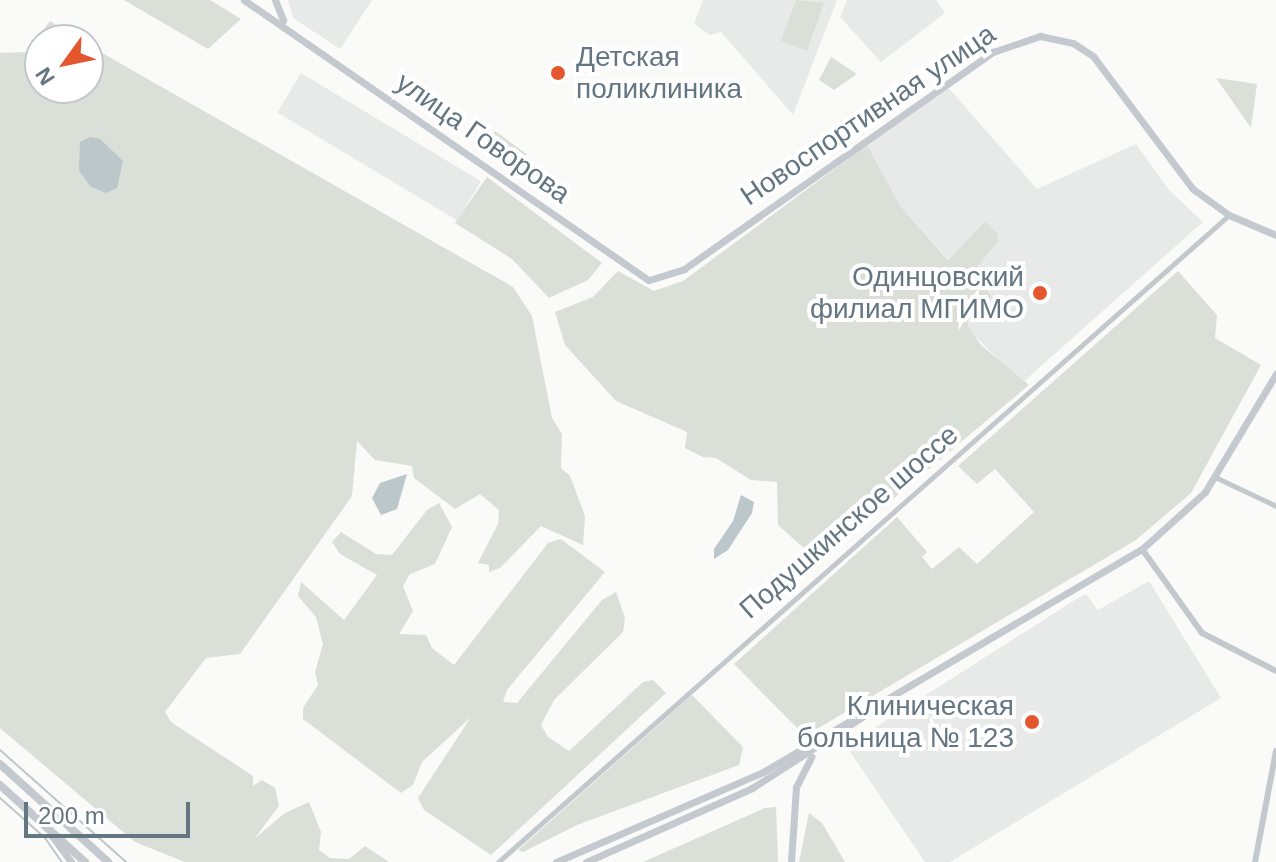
<!DOCTYPE html>
<meta charset="utf-8">
<style>
body{margin:0}
#map{position:relative;width:1276px;height:862px;overflow:hidden;background:#fafaf8;font-family:Helvetica,sans-serif}
div>[style]{position:absolute}
.built>*{inset:0;background:#e8e9e9;transform-origin:0 0}
.green>*{inset:0;background:#dadfd7;transform-origin:0 0}
.water>*{inset:0;background:#bbc7cb}
.stream>*{height:2px;margin:-1px;padding:0 1px;transform-origin:1px;border-radius:1px;background:#bbc7cb}
.minor>*{height:5px;margin:-2.5px;padding:0 2.5px;transform-origin:2.5px;border-radius:2.5px;background:#c3c8cc}
.tertiary>*{height:6px;margin:-3px;padding:0 3px;transform-origin:3px;border-radius:3px;background:#c3c8cc}
.secondary>*{height:7px;margin:-3.5px;padding:0 3.5px;transform-origin:3.5px;border-radius:3.5px;background:#c3c9ce}
.trunk>*{height:8px;margin:-4px;padding:0 4px;transform-origin:4px;border-radius:4px;background:#c3c9ce}
.dots>*{width:22px;height:22px;translate:-50% -50%;box-sizing:border-box;border:4px solid #fff;border-radius:50%}
span{translate:-50% -50%;white-space:nowrap;text-align:center;line-height:1.15;-webkit-text-stroke:8px #fff;paint-order:stroke}
.poi-label{font-size:28px;color:#657683}
.left{translate:0 -50%;text-align:left}
.right{translate:-100% -50%;text-align:right}
.street-label{font-size:28px;color:#657683}
.north{position:absolute;left:24px;top:24px;width:80px;height:80px;box-sizing:border-box;background:#fff;border:2px solid #c1c8cd;border-radius:50%;rotate:237deg;font-size:22px;font-weight:700;line-height:32px;text-align:center;color:#657683}
.north::after{content:'';display:block;margin:auto;width:28px;height:36px;background:#e4572e;clip-path:polygon(50% 0,100% 100%,50% 72%,0 100%)}
.scale{position:absolute;left:24px;top:802px;width:166px;height:36px;box-sizing:border-box;border:4px solid #657683;border-top:0;padding-left:10px;font-size:24px;line-height:28px;white-space:nowrap;color:#657683;-webkit-text-stroke:6px #fff;paint-order:stroke}
</style>
<div id="map">
<div class="built">
<i style="clip-path:polygon(288px 0,372px 0,340px 49px,293px 18px)"></i>
<i style="clip-path:polygon(703px 0,837px 0,793px 115px,721px 32px,710px 35px,694px 24px)"></i>
<i style="clip-path:polygon(847px 0,936px 0,945px 13px,881px 62px,840px 17px)"></i>
<i style="left:301px;top:73px;width:210px;height:46px;rotate:31deg"></i>
<i style="clip-path:polygon(947px 86px,1037px 189px,1136px 144px,1169px 190px,1203px 222px,1022px 383px,964px 325px,949px 260px,901px 207px,867px 145px)"></i>
<i style="clip-path:polygon(1149px 581px,1221px 698px,950px 862px,925px 862px,846px 746px,1078px 598px,1086px 594px,1098px 610px)"></i>
</div>
<div class="green">
<i style="clip-path:polygon(124px 0,210px 0,241px 19px,208px 49px)"></i>
<i style="clip-path:polygon(796px 0,824px 3px,807px 51px,781px 41px)"></i>
<i style="clip-path:polygon(50px 21px,80px 40px,40px 40px,40px 88px,88px 88px,88px 45px,513px 287px,532px 316px,552px 418px,562px 434px,561px 468px,570px 476px,585px 516px,583px 545px,541px 526px,500px 568px,489px 572px,489px 565px,478px 563px,498px 524px,499px 510px,480px 494px,455px 509px,414px 478px,412px 466px,375px 460px,357px 441px,352px 496px,240px 654px,206px 658px,165px 712px,171px 722px,253px 776px,253px 786px,262px 780px,275px 788px,279px 806px,254px 839px,285px 813px,309px 802px,321px 832px,319px 850px,330px 858px,349px 859px,365px 846px,389px 862px,185px 862px,135px 842px,0 728px,0 53px,27px 52px)"></i>
<i style="clip-path:polygon(831px 57px,857px 74px,834px 90px,819px 80px)"></i>
<i style="clip-path:polygon(1216px 78px,1257px 84px,1251px 128px)"></i>
<i style="left:495px;top:131px;width:39px;height:22px;rotate:36deg"></i>
<i style="clip-path:polygon(867px 145px,901px 207px,948px 260px,985px 222px,997px 233px,998px 241px,977px 267px,991px 297px,968px 317px,968px 326px,981px 345px,1029px 385px,813px 566px,806px 550px,778px 525px,777px 482px,751px 480px,716px 458px,703px 457px,685px 448px,687px 432px,616px 401px,565px 345px,555px 312px,593px 297px,618px 271px,654px 291px,683px 281px)"></i>
<i style="clip-path:polygon(487px 177px,602px 263px,588px 280px,549px 298px,512px 259px,455px 223px)"></i>
<i style="clip-path:polygon(1178px 271px,1217px 315px,1215px 338px,1261px 365px,1191px 493px,1136px 540px,805px 736px,734px 664px,897px 517px,927px 552px,922px 557px,932px 569px,959px 547px,977px 564px,1034px 512px,995px 469px,977px 484px,958px 466px)"></i>
<i style="clip-path:polygon(439px 503px,452px 527px,435px 564px,410px 574px,403px 586px,413px 611px,399px 634px,426px 635px,432px 648px,454px 665px,548px 543px,561px 539px,605px 572px,507px 690px,503px 702px,517px 703px,602px 600px,616px 592px,625px 618px,623px 632px,554px 700px,541px 725px,548px 737px,569px 751px,643px 682px,653px 680px,666px 693px,491px 855px,424px 810px,418px 798px,471px 717px,422px 762px,413px 785px,401px 793px,303px 719px,303px 708px,318px 685px,315px 672px,323px 644px,316px 617px,298px 596px,301px 582px,344px 620px,377px 575px,340px 554px,332px 542px,341px 532px,376px 554px,392px 555px,427px 510px)"></i>
<i style="clip-path:polygon(692px 695px,743px 747px,739px 765px,577px 825px,523px 852px,518px 850px)"></i>
<i style="clip-path:polygon(776px 807px,778px 862px,643px 862px,765px 808px)"></i>
<i style="clip-path:polygon(809px 813px,822px 823px,845px 862px,799px 862px)"></i>
</div>
<div class="water">
<i style="clip-path:polygon(90px 137px,100px 139px,123px 161px,117px 188px,106px 193px,91px 187px,79px 171px,80px 142px)"></i>
<i style="clip-path:polygon(407px 474px,397px 509px,381px 515px,372px 498px,380px 483px)"></i>
<i style="clip-path:polygon(741px 495px,754px 502px,752px 513px,728px 550px,714px 559px,714px 549px,733px 521px)"></i>
</div>
<div class="stream">
<i style="left:0;top:750px;width:169px;rotate:41.6deg"></i>
<i style="left:0;top:798px;width:60px;rotate:41.6deg"></i>
<i style="left:45px;top:838px;width:29px;rotate:55deg"></i>
</div>
<div class="minor">
<i style="left:1215px;top:477px;width:68px;rotate:25.4deg"></i>
<i style="left:498px;top:862px;width:976px;rotate:-41.51deg"></i>
</div>
<div class="tertiary">
<i style="left:1142px;top:549px;width:103px;rotate:54.5deg"></i>
<i style="left:1202px;top:633px;width:83px;rotate:27.2deg"></i>
<i style="left:1255px;top:862px;width:113px;rotate:-79.3deg"></i>
</div>
<div class="secondary">
<i style="left:244px;top:0;width:492px;rotate:34.7deg"></i>
<i style="left:649px;top:280px;width:37px;rotate:-17deg"></i>
<i style="left:684px;top:269px;width:378px;rotate:-35.1deg"></i>
<i style="left:993px;top:52px;width:50px;rotate:-18.8deg"></i>
<i style="left:1040px;top:36px;width:34px;rotate:12deg"></i>
<i style="left:1073px;top:43px;width:24px;rotate:33deg"></i>
<i style="left:1093px;top:56px;width:166px;rotate:53.1deg"></i>
<i style="left:1193px;top:189px;width:44px;rotate:35.8deg"></i>
<i style="left:1229px;top:215px;width:51px;rotate:23.1deg"></i>
<i style="left:275px;top:0;width:22px;rotate:68deg"></i>
<i style="left:51px;top:835px;width:34px;rotate:53deg"></i>
<i style="left:556px;top:862px;width:226px;rotate:-23.5deg"></i>
<i style="left:763px;top:772px;width:440px;rotate:-30.5deg"></i>
<i style="left:1142px;top:549px;width:85px;rotate:-42.1deg"></i>
<i style="left:1205px;top:492px;width:138px;rotate:-59deg"></i>
<i style="left:586px;top:862px;width:182px;rotate:-24deg"></i>
<i style="left:752px;top:788px;width:164px;rotate:-32.8deg"></i>
<i style="left:791px;top:862px;width:75px;rotate:-86.2deg"></i>
<i style="left:796px;top:787px;width:34px;rotate:-63deg"></i>
</div>
<div class="trunk">
<i style="left:0;top:764px;width:146px;rotate:42.2deg"></i>
<i style="left:0;top:785px;width:115px;rotate:42.2deg"></i>
</div>
<div class="dots">
<i style="left:558px;top:73px;background:#e4572e"></i>
<i style="left:1040px;top:293px;background:#e4572e"></i>
<i style="left:1032px;top:722px;background:#e4572e"></i>
</div>
<div class="poi-label">
<span class="left" style="left:576px;top:73px">Детская<br>поликлиника</span>
<span class="right" style="left:1024px;top:293px">Одинцовский<br>филиал МГИМО</span>
<span class="right" style="left:1014px;top:722px">Клиническая<br>больница № 123</span>
</div>
<div class="street-label">
<span style="left:868px;top:115px;rotate:-34deg">Новоспортивная улица</span>
<span style="left:483px;top:138px;rotate:35deg">улица Говорова</span>
<span style="left:849px;top:522px;rotate:-41deg">Подушкинское шоссе</span>
</div>
<div class="north">N</div>
<div class="scale">200 m</div>
</div>
